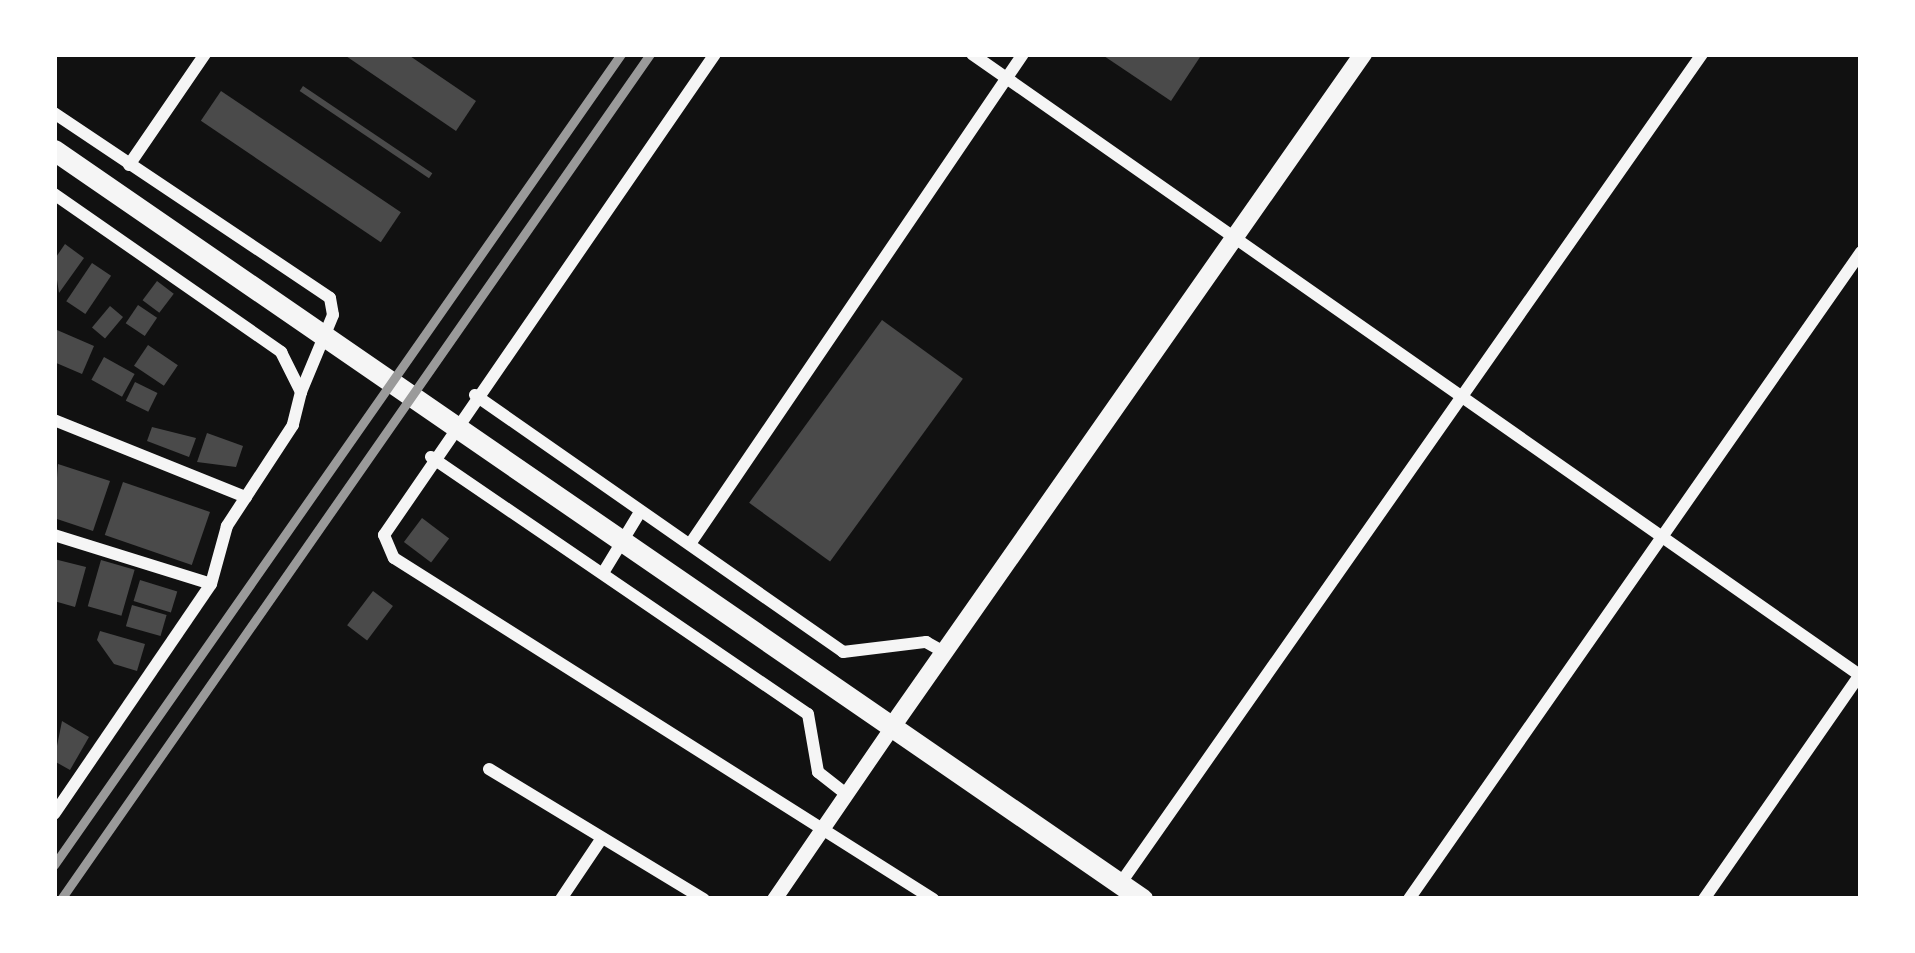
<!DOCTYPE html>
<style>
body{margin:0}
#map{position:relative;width:1915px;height:953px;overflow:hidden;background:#111;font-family:"Space Grotesk",sans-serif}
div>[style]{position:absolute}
.building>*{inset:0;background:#4a4a4a;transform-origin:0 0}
.minor>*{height:12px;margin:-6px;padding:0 6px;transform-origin:6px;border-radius:6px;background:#f5f5f5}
.tertiary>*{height:15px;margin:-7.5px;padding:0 7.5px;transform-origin:7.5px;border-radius:7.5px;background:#f5f5f5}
.secondary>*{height:18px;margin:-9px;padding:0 9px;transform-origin:9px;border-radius:9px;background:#f5f5f5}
.trunk>*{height:21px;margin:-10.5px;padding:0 10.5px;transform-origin:10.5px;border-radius:10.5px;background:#f5f5f5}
.rail>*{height:9px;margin:-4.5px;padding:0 4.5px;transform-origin:4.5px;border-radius:4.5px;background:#9a9a9a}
span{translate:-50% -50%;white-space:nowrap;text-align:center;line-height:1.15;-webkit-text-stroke:12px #fff;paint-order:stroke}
.frame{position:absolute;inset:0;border:57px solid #fff;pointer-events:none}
</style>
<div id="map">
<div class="building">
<i style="clip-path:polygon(343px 54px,407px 54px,476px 101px,456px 131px)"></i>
<i style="clip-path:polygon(1101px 54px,1202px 54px,1171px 101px)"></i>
<i style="left:303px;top:86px;width:156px;height:6px;rotate:34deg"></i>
<i style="left:221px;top:91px;width:217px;height:36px;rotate:34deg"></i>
<i style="clip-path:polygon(65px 244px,84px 258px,59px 293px,54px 260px)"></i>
<i style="left:92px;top:263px;width:23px;height:46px;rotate:34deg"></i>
<i style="left:157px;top:281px;width:21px;height:24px;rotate:37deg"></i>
<i style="left:138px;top:305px;width:23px;height:22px;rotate:34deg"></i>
<i style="left:110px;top:306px;width:17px;height:28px;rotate:40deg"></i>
<i style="left:882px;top:320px;width:100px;height:226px;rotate:36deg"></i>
<i style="clip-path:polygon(57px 330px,94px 346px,82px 374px,54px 362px)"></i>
<i style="left:148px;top:345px;width:36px;height:25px;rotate:34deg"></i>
<i style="left:104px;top:357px;width:35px;height:26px;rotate:29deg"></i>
<i style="left:135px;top:382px;width:25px;height:21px;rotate:26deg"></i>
<i style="clip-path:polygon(152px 427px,196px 438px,189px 457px,147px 441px)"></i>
<i style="clip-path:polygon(207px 433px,243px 446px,236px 467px,197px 462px)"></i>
<i style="clip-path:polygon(58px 464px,110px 481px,93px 531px,54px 518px)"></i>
<i style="left:123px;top:482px;width:92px;height:56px;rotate:19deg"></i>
<i style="left:422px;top:518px;width:34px;height:30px;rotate:37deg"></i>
<i style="clip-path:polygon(54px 559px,86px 567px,75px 607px,54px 601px)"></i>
<i style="left:101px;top:560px;width:35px;height:48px;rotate:16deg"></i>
<i style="left:140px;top:580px;width:39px;height:22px;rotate:17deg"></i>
<i style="left:373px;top:591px;width:25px;height:43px;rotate:37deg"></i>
<i style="left:132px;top:605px;width:36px;height:22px;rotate:16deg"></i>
<i style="clip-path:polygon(100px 631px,145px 644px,137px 671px,114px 664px,97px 640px)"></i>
<i style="clip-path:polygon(62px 721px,89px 737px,70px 770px,54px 761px)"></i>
</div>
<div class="minor">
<i style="left:715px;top:54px;width:584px;rotate:124.53deg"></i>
<i style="left:384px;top:535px;width:25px;rotate:67deg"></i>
<i style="left:394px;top:558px;width:638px;rotate:32.32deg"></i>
<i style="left:972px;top:54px;width:1085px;rotate:34.98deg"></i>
<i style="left:54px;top:113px;width:332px;rotate:33.8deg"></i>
<i style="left:330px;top:298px;width:17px;rotate:80deg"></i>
<i style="left:333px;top:315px;width:83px;rotate:112.6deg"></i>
<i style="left:129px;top:165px;width:135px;rotate:-55.6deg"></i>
<i style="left:54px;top:194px;width:277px;rotate:34.8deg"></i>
<i style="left:281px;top:352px;width:45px;rotate:63.4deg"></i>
<i style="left:301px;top:392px;width:34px;rotate:104deg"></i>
<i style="left:293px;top:425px;width:121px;rotate:123.2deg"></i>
<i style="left:227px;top:526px;width:60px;rotate:105.4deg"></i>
<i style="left:211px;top:584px;width:278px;rotate:124.3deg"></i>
<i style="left:475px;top:395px;width:449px;rotate:34.9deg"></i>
<i style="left:843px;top:652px;width:84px;rotate:-6.9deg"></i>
<i style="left:926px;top:642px;width:21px;rotate:29deg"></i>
<i style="left:54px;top:420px;width:207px;rotate:21.9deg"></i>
<i style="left:431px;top:457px;width:456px;rotate:34.3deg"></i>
<i style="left:808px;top:714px;width:59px;rotate:80.2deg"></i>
<i style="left:818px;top:772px;width:36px;rotate:38deg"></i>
<i style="left:54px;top:535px;width:164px;rotate:17.3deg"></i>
<i style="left:690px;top:544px;width:592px;rotate:-55.8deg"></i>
<i style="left:603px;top:573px;width:71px;rotate:-58.8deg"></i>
<i style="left:489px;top:769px;width:251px;rotate:31.2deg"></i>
<i style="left:1120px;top:884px;width:1014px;rotate:-54.96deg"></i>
<i style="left:561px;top:899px;width:73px;rotate:-56.1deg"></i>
<i style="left:1409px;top:899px;width:789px;rotate:-55.06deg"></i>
<i style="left:1704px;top:899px;width:275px;rotate:-55.2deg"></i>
</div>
<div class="tertiary">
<i style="left:774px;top:899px;width:207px;rotate:-55.6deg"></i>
</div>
<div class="secondary">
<i style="left:891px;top:728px;width:823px;rotate:-55deg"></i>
</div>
<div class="trunk">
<i style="left:54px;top:150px;width:1321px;rotate:34.54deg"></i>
</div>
<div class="rail">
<i style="left:54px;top:865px;width:990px;rotate:-55.04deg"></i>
<i style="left:61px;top:899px;width:1030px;rotate:-55.12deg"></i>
</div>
<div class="frame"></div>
</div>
